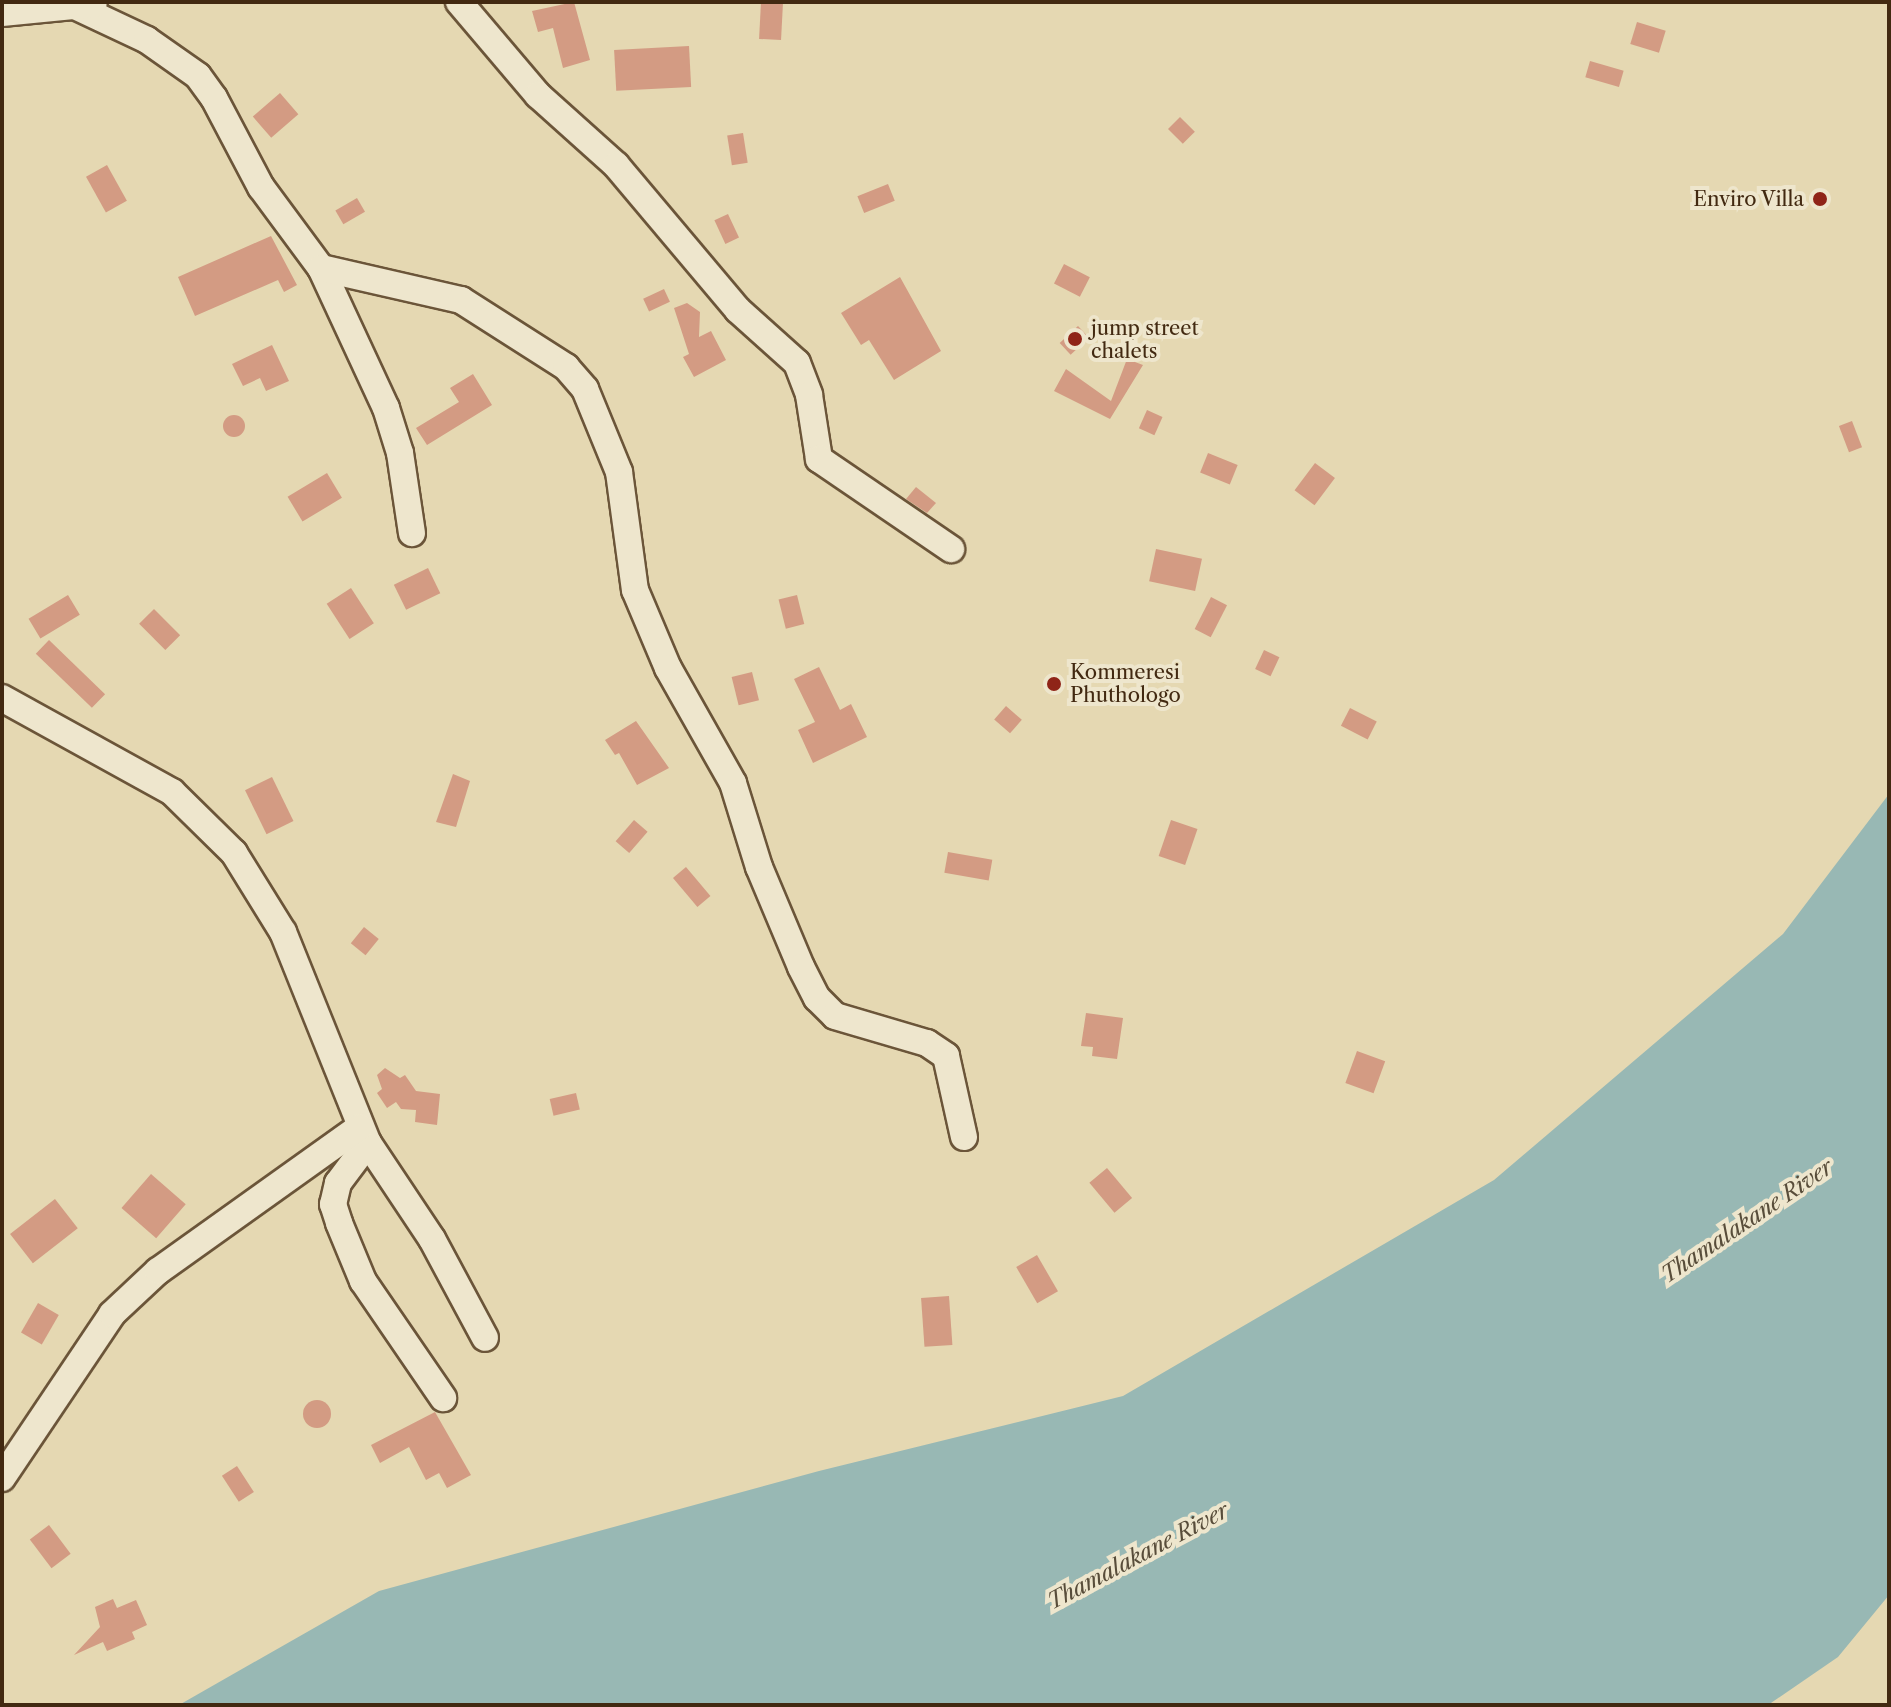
<!DOCTYPE html>
<style>
body{margin:0}
#map{position:relative;width:1891px;height:1707px;overflow:hidden;background:#e5d8b2;font-family:"Libre Caslon Text",serif}
div>[style]{position:absolute}
.water>*{inset:0;background:#98b8b4}
.building>*{inset:0;background:#d39b83;transform-origin:0 0}
.round{border-radius:50%}
.roads{filter:drop-shadow(2px 0 #6b5539) drop-shadow(-2px 0 #6b5539) drop-shadow(0 2px #6b5539) drop-shadow(0 -2px #6b5539)}
.minor>*{height:26px;margin:-13px;padding:0 13px;transform-origin:13px;border-radius:13px;background:#eee6cd}
.dots>*{width:22px;height:22px;translate:-50% -50%;box-sizing:border-box;border:4px solid #eee6cd;border-radius:50%}
span{translate:-50% -50%;white-space:nowrap;text-align:center;line-height:1.15;-webkit-text-stroke:8px #eee6cd;paint-order:stroke}
.poi-label{font-size:20px;color:#422911}
.right{translate:-100% -50%;text-align:right}
.left{translate:0 -50%;text-align:left}
.water-label{font-size:22px;color:#584d3a;font-style:italic}
.frame{position:absolute;inset:0;border:4px solid #422911;pointer-events:none}
</style>
<div id="map">
<div class="water">
<i style="clip-path:polygon(1889px 794px,1889px 1595px,1838px 1657px,1768px 1705px,179px 1705px,379px 1591px,819px 1471px,1123px 1396px,1494px 1180px,1783px 934px)"></i>
</div>
<div class="building">
<i style="clip-path:polygon(574px 2px,590px 60px,563px 68px,553px 28px,538px 32px,532px 11px)"></i>
<i style="left:761px;top:2px;width:22px;height:37px;rotate:3deg"></i>
<i style="left:1637px;top:22px;width:30px;height:23px;rotate:17deg"></i>
<i style="left:689px;top:46px;width:41px;height:75px;rotate:87deg"></i>
<i style="left:1590px;top:61px;width:35px;height:17px;rotate:16deg"></i>
<i style="left:280px;top:93px;width:28px;height:36px;rotate:49deg"></i>
<i style="left:1180px;top:117px;width:21px;height:17px;rotate:45deg"></i>
<i style="left:743px;top:133px;width:30px;height:16px;rotate:81deg"></i>
<i style="left:107px;top:165px;width:41px;height:24px;rotate:61deg"></i>
<i style="left:888px;top:184px;width:18px;height:33px;rotate:68deg"></i>
<i style="left:357px;top:198px;width:16px;height:25px;rotate:60deg"></i>
<i style="left:728px;top:214px;width:26px;height:15px;rotate:65deg"></i>
<i style="clip-path:polygon(271px 236px,297px 285px,284px 292px,278px 280px,195px 316px,178px 277px)"></i>
<i style="left:1064px;top:264px;width:29px;height:22px;rotate:27deg"></i>
<i style="clip-path:polygon(900px 277px,941px 351px,894px 380px,869px 340px,861px 345px,841px 313px)"></i>
<i style="left:664px;top:289px;width:14px;height:23px;rotate:65deg"></i>
<i style="clip-path:polygon(687px 303px,700px 312px,699px 337px,711px 331px,726px 360px,694px 377px,683px 357px,689px 354px,674px 308px)"></i>
<i style="left:1078px;top:326px;width:16px;height:25px;rotate:47deg"></i>
<i style="clip-path:polygon(272px 345px,289px 381px,266px 391px,260px 378px,243px 386px,232px 364px)"></i>
<i style="clip-path:polygon(1127px 359px,1143px 365px,1110px 419px,1054px 391px,1066px 369px,1111px 401px)"></i>
<i style="clip-path:polygon(473px 374px,492px 405px,427px 445px,416px 428px,459px 402px,450px 388px)"></i>
<i style="left:1147px;top:410px;width:17px;height:20px;rotate:24deg"></i>
<i class="round" style="left:223px;top:415px;width:22px;height:22px"></i>
<i style="left:1852px;top:421px;width:28px;height:14px;rotate:69deg"></i>
<i style="left:1208px;top:453px;width:32px;height:21px;rotate:22deg"></i>
<i style="left:1315px;top:463px;width:25px;height:34px;rotate:37deg"></i>
<i style="left:327px;top:473px;width:29px;height:46px;rotate:59deg"></i>
<i style="clip-path:polygon(916px 487px,936px 503px,927px 513px,906px 499px)"></i>
<i style="left:1156px;top:549px;width:47px;height:33px;rotate:12deg"></i>
<i style="left:428px;top:568px;width:28px;height:38px;rotate:64deg"></i>
<i style="left:351px;top:588px;width:42px;height:29px;rotate:57deg"></i>
<i style="left:68px;top:595px;width:23px;height:46px;rotate:59deg"></i>
<i style="left:797px;top:595px;width:30px;height:19px;rotate:76deg"></i>
<i style="left:1211px;top:597px;width:18px;height:36px;rotate:27deg"></i>
<i style="left:154px;top:609px;width:37px;height:21px;rotate:45deg"></i>
<i style="left:49px;top:640px;width:78px;height:19px;rotate:44deg"></i>
<i style="left:1264px;top:650px;width:17px;height:21px;rotate:25deg"></i>
<i style="clip-path:polygon(819px 667px,840px 710px,851px 704px,867px 737px,813px 763px,798px 730px,815px 722px,794px 679px)"></i>
<i style="left:752px;top:672px;width:29px;height:21px;rotate:76deg"></i>
<i style="left:1006px;top:706px;width:21px;height:18px;rotate:41deg"></i>
<i style="left:1350px;top:708px;width:30px;height:20px;rotate:27deg"></i>
<i style="clip-path:polygon(636px 721px,669px 768px,637px 785px,619px 753px,615px 755px,605px 740px)"></i>
<i style="clip-path:polygon(453px 774px,470px 781px,456px 827px,436px 822px)"></i>
<i style="left:272px;top:777px;width:49px;height:30px;rotate:64deg"></i>
<i style="left:634px;top:820px;width:18px;height:28px;rotate:41deg"></i>
<i style="left:1171px;top:820px;width:28px;height:38px;rotate:19deg"></i>
<i style="left:948px;top:852px;width:45px;height:21px;rotate:10deg"></i>
<i style="left:686px;top:867px;width:38px;height:17px;rotate:50deg"></i>
<i style="left:364px;top:927px;width:19px;height:21px;rotate:39deg"></i>
<i style="clip-path:polygon(1086px 1013px,1123px 1018px,1117px 1059px,1092px 1056px,1093px 1047px,1081px 1046px)"></i>
<i style="left:1357px;top:1051px;width:30px;height:34px;rotate:20deg"></i>
<i style="clip-path:polygon(385px 1068px,400px 1078px,405px 1075px,416px 1091px,440px 1094px,437px 1125px,415px 1122px,416px 1110px,401px 1109px,396px 1102px,387px 1108px,377px 1093px,382px 1089px,377px 1075px)"></i>
<i style="left:576px;top:1093px;width:17px;height:27px;rotate:77deg"></i>
<i style="left:1107px;top:1168px;width:39px;height:23px;rotate:50deg"></i>
<i style="left:151px;top:1174px;width:46px;height:45px;rotate:41deg"></i>
<i style="left:55px;top:1199px;width:37px;height:57px;rotate:52deg"></i>
<i style="left:1037px;top:1255px;width:42px;height:24px;rotate:60deg"></i>
<i style="left:949px;top:1296px;width:49px;height:28px;rotate:86deg"></i>
<i style="left:38px;top:1303px;width:24px;height:34px;rotate:30deg"></i>
<i class="round" style="left:303px;top:1400px;width:28px;height:28px"></i>
<i style="clip-path:polygon(435px 1412px,471px 1475px,447px 1488px,439px 1473px,426px 1480px,409px 1447px,380px 1463px,371px 1445px)"></i>
<i style="left:237px;top:1466px;width:31px;height:18px;rotate:57deg"></i>
<i style="left:49px;top:1525px;width:36px;height:24px;rotate:53deg"></i>
<i style="clip-path:polygon(113px 1599px,117px 1608px,136px 1600px,147px 1625px,132px 1632px,135px 1639px,107px 1651px,103px 1642px,74px 1655px,100px 1627px,95px 1607px)"></i>
</div>
<div class="roads">
<div class="minor">
<i style="left:459px;top:2px;width:122px;rotate:49.7deg"></i>
<i style="left:538px;top:95px;width:105px;rotate:41.9deg"></i>
<i style="left:616px;top:165px;width:189px;rotate:49.9deg"></i>
<i style="left:738px;top:310px;width:79px;rotate:41.9deg"></i>
<i style="left:797px;top:363px;width:34px;rotate:69deg"></i>
<i style="left:809px;top:395px;width:65px;rotate:81.1deg"></i>
<i style="left:819px;top:459px;width:160px;rotate:34.3deg"></i>
<i style="left:77px;top:7px;width:77px;rotate:25.2deg"></i>
<i style="left:147px;top:40px;width:62px;rotate:35.2deg"></i>
<i style="left:198px;top:76px;width:27px;rotate:54deg"></i>
<i style="left:214px;top:98px;width:101px;rotate:62.2deg"></i>
<i style="left:261px;top:187px;width:101px;rotate:53.5deg"></i>
<i style="left:321px;top:268px;width:154px;rotate:65.1deg"></i>
<i style="left:386px;top:408px;width:47px;rotate:72.7deg"></i>
<i style="left:400px;top:453px;width:81px;rotate:81.5deg"></i>
<i style="left:2px;top:13px;width:92px;rotate:-5.6deg"></i>
<i style="left:321px;top:268px;width:144px;rotate:12.9deg"></i>
<i style="left:461px;top:300px;width:125px;rotate:32.5deg"></i>
<i style="left:566px;top:367px;width:29px;rotate:49deg"></i>
<i style="left:585px;top:389px;width:90px;rotate:67.7deg"></i>
<i style="left:619px;top:472px;width:119px;rotate:82.3deg"></i>
<i style="left:635px;top:590px;width:85px;rotate:67.1deg"></i>
<i style="left:668px;top:668px;width:132px;rotate:60.5deg"></i>
<i style="left:733px;top:783px;width:88px;rotate:72.8deg"></i>
<i style="left:759px;top:867px;width:108px;rotate:67.2deg"></i>
<i style="left:801px;top:967px;width:35px;rotate:63deg"></i>
<i style="left:817px;top:998px;width:25px;rotate:45deg"></i>
<i style="left:835px;top:1016px;width:96px;rotate:16.4deg"></i>
<i style="left:927px;top:1043px;width:23px;rotate:34deg"></i>
<i style="left:946px;top:1056px;width:83px;rotate:77.5deg"></i>
<i style="left:2px;top:698px;width:194px;rotate:28.9deg"></i>
<i style="left:172px;top:792px;width:87px;rotate:44.5deg"></i>
<i style="left:234px;top:853px;width:93px;rotate:58.2deg"></i>
<i style="left:283px;top:932px;width:227px;rotate:68.1deg"></i>
<i style="left:368px;top:1143px;width:115px;rotate:56.3deg"></i>
<i style="left:432px;top:1239px;width:112px;rotate:61.8deg"></i>
<i style="left:368px;top:1143px;width:50px;rotate:126.9deg"></i>
<i style="left:338px;top:1183px;width:22px;rotate:103deg"></i>
<i style="left:333px;top:1204px;width:20px;rotate:72deg"></i>
<i style="left:339px;top:1223px;width:63px;rotate:67.5deg"></i>
<i style="left:363px;top:1281px;width:142px;rotate:55.6deg"></i>
<i style="left:2px;top:1478px;width:197px;rotate:-56.1deg"></i>
<i style="left:112px;top:1314px;width:63px;rotate:-43.1deg"></i>
<i style="left:158px;top:1271px;width:248px;rotate:-35.5deg"></i>
</div>
</div>
<div class="dots">
<i style="left:1820px;top:199px;background:#8f2418"></i>
<i style="left:1075px;top:339px;background:#8f2418"></i>
<i style="left:1054px;top:684px;background:#8f2418"></i>
</div>
<div class="poi-label">
<span class="right" style="left:1804px;top:199px">Enviro Villa</span>
<span class="left" style="left:1091px;top:340px">jump street<br>chalets</span>
<span class="left" style="left:1070px;top:684px">Kommeresi<br>Phuthologo</span>
</div>
<div class="water-label">
<span style="left:1747px;top:1221px;rotate:-34deg">Thamalakane River</span>
<span style="left:1138px;top:1556px;rotate:-28deg">Thamalakane River</span>
</div>
<div class="frame"></div>
</div>
